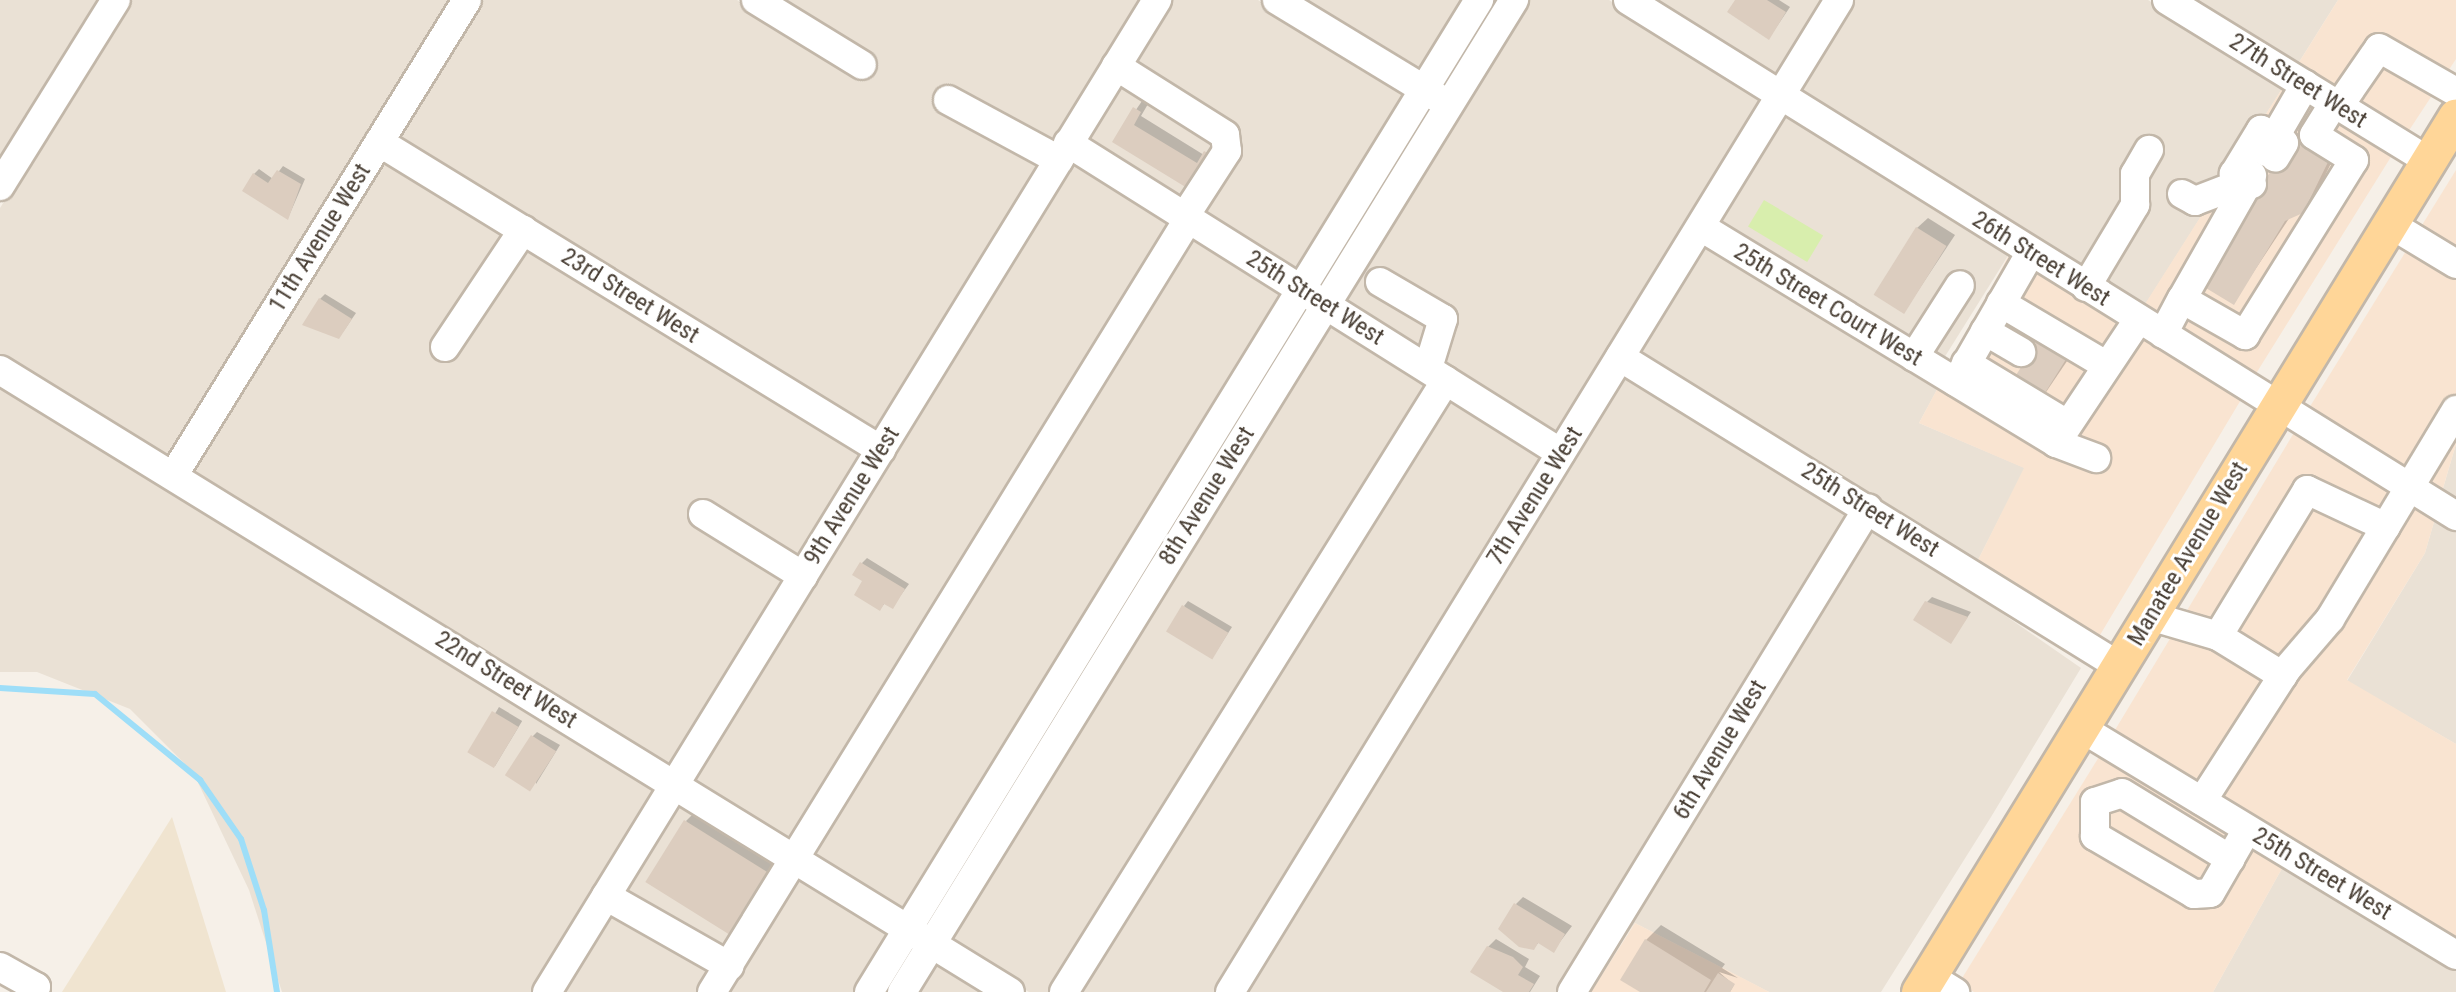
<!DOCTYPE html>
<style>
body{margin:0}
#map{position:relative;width:2456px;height:992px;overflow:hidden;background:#f6f0e8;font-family:"Roboto Condensed",sans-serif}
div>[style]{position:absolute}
.residential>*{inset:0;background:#eae1d5;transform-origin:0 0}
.commercial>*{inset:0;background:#f9e4d1}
.education>*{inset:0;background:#f0e4d0}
.green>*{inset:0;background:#d8eead;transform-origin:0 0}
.shadow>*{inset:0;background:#0003;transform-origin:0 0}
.stream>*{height:6px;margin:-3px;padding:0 3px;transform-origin:3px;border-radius:3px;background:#9edef8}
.building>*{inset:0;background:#dccdbf;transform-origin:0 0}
.roads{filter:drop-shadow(2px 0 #c2b7a9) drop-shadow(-2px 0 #c2b7a9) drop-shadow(0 2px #c2b7a9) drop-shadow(0 -2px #c2b7a9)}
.minor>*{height:28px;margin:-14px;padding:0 14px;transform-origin:14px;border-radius:14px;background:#fff}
.major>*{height:35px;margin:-17.5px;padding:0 17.5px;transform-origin:17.5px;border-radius:17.5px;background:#ffd698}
span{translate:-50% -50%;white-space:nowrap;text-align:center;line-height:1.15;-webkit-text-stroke:6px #fff;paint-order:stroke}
.street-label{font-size:24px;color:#4a4036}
</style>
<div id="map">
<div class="residential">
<i style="clip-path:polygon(0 0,103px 0,0 165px)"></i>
<i style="clip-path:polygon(129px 0,454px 0,169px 462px,0 358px,0 208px)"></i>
<i style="clip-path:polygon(481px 0,737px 0,867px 79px,877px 62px,775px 0,1144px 0,876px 435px,394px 139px)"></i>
<i style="clip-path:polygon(1171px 0,1258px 0,1409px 93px,1298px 274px,1083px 141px)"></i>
<i style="clip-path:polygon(1296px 0,1466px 0,1420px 76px)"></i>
<i style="clip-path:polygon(1527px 0,1609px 0,1767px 97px,1557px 438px,1340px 301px)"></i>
<i style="clip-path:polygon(1647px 0,1825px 0,1777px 80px)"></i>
<i style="clip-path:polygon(1852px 0,2148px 0,2285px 84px,2145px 305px,2086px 275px,1796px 92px)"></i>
<i style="clip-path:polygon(2187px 0,2338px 0,2296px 67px)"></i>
<i style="left:1786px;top:109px;width:266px;height:136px;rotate:32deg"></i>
<i style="left:384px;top:156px;width:566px;height:373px;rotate:32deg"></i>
<i style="left:1073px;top:158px;width:253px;height:731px;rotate:32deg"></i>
<i style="clip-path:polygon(1705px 242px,1940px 384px,1919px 423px,2025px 468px,1976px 564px,1635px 354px)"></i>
<i style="clip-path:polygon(1330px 318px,1547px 456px,1216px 992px,1029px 992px,946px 941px)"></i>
<i style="clip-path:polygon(1624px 372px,1853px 511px,1559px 992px,1243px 992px)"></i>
<i style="clip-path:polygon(0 382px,660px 787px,534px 992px,282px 992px,249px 890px,193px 772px,130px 709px,37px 672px,0 672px)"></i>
<i style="clip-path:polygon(2456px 444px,2456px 504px,2441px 495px)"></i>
<i style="clip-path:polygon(2436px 515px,2456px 528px,2456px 744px,2347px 681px,2425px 553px)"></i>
<i style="clip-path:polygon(1872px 523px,2081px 668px,1991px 817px,1881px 992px,1769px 992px,1635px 923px,1585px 992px)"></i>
<i style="clip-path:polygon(679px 798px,894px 930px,856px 992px,560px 992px)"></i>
<i style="clip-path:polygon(2285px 863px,2456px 967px,2456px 992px,2213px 992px)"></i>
<i style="clip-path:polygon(936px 959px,990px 992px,915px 992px)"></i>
</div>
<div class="commercial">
<i style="clip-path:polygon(2338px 0,2456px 0,2456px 59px,2406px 135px,2296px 67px)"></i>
<i style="clip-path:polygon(2285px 84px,2394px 152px,2252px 380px,2086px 275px,2145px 304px)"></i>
<i style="clip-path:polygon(2456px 170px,2456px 444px,2441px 495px,2306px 413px)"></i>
<i style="clip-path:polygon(2011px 251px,2242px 398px,2097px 640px,1976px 564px,2024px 468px,1919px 423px)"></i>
<i style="clip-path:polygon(2295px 431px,2436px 515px,2425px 553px,2347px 680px,2456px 744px,2456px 943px,2112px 735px)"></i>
<i style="clip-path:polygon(2102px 752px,2285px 863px,2213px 992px,1974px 992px,1959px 983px)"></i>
<i style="clip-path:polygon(1635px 923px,1756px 985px,1769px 992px,1591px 992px)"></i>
</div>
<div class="education">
<i style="clip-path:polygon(172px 817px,226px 992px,62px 992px)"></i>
</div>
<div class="green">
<i style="left:1764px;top:200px;width:69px;height:31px;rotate:31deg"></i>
</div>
<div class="shadow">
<i style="clip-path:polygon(1737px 0,1779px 0,1790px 7px,1769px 38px)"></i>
<i style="clip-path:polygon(1142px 101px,1148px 104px,1141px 116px,1204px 155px,1214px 145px,1219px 148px,1199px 181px,1114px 142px)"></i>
<i style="clip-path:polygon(2303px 128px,2340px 145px,2313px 200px,2290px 217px,2233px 303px,2293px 139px)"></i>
<i style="clip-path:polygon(283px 166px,305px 179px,288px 218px,254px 174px,259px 169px,273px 179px)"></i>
<i style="clip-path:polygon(1928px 218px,1955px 235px,1904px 312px,1917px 228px)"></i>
<i style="clip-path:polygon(325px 294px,356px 313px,343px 332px,320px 299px)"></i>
<i style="clip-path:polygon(2044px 333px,2082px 339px,2042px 398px)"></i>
<i style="clip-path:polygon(867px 558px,909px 584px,892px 607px,885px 603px,880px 609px,862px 563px)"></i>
<i style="clip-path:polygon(1932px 597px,1971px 612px,1951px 641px,1927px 602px)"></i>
<i style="clip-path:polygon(1188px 601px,1232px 627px,1216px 652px,1184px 606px)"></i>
<i style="left:499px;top:707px;width:27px;height:53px;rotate:31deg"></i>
<i style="clip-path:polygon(537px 732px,560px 745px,536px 784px,532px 737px)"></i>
<i style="clip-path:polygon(696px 811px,779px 862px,741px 922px,686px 821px)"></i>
<i style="clip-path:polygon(1523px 897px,1572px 926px,1553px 951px,1539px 942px,1534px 948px,1516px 904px)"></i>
<i style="clip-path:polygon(1661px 925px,1725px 964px,1722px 968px,1738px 978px,1719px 972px,1734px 985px,1730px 992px,1643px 992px,1646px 940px)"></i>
<i style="clip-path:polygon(1496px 939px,1529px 959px,1525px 967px,1540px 976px,1530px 992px,1507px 992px,1488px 947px)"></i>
</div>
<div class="stream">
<i style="left:0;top:688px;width:95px;rotate:3.6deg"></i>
<i style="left:95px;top:694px;width:136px;rotate:39.3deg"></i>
<i style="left:200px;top:780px;width:72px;rotate:55.2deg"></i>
<i style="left:241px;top:839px;width:75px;rotate:72.1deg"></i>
<i style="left:264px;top:910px;width:83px;rotate:81deg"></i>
</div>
<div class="building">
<i style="clip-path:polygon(1735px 0,1767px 0,1786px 12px,1769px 40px,1727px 12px)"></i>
<i style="clip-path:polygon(1133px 107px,1141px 112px,1134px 125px,1197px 163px,1204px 151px,1213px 156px,1192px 191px,1112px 142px)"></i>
<i style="clip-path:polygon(2291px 138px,2331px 156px,2303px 213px,2285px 221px,2234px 305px,2201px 285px)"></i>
<i style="clip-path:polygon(277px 170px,301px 184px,288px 220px,242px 191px,253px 173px,268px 183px)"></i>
<i style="left:1916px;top:227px;width:36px;height:80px;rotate:32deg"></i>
<i style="clip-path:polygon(319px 298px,352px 319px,339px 339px,302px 325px)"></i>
<i style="left:2043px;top:332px;width:34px;height:59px;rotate:32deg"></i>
<i style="clip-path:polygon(860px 562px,905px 589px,893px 609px,884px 604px,880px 611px,854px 595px,862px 581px,852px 575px)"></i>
<i style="clip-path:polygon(1925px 601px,1968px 617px,1951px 644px,1913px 620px)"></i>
<i style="left:1182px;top:605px;width:54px;height:31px;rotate:31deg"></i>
<i style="left:492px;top:711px;width:31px;height:48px;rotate:31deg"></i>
<i style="left:531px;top:735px;width:30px;height:48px;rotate:33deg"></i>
<i style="left:684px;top:820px;width:101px;height:73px;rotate:32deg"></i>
<i style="clip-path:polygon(1514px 903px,1565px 934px,1554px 953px,1538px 943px,1534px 950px,1519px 947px,1498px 929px)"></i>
<i style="clip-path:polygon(1645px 939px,1711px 980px,1704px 992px,1640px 992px,1620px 980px)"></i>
<i style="clip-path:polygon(1487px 946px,1513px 957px,1523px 967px,1518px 975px,1534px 984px,1529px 992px,1503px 992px,1470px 972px)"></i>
<i style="clip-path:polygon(1718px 973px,1735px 984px,1730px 992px,1706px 992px)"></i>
</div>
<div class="roads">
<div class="minor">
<i style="left:756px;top:0;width:124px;rotate:31.5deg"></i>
<i style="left:1277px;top:0;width:191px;rotate:31.3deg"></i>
<i style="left:1628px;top:0;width:976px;rotate:31.93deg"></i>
<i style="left:2167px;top:0;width:308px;rotate:31.6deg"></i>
<i style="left:1116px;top:66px;width:129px;rotate:32.3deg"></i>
<i style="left:1225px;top:135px;width:16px;rotate:83deg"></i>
<i style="left:1227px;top:151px;width:77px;rotate:122.9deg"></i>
<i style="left:948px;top:100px;width:126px;rotate:28.4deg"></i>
<i style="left:2339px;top:106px;width:70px;rotate:-55.4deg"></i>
<i style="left:2379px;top:48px;width:89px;rotate:29.7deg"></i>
<i style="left:379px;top:142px;width:589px;rotate:31.53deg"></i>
<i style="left:1068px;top:143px;width:582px;rotate:32.16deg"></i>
<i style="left:2266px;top:152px;width:78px;rotate:-59.8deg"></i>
<i style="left:2252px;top:184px;width:21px;rotate:-151deg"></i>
<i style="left:2234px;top:174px;width:52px;rotate:-58.5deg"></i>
<i style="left:2261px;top:130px;width:26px;rotate:29deg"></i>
<i style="left:2284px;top:143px;width:17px;rotate:121deg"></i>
<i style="left:0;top:186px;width:219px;rotate:-58.1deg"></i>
<i style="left:2182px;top:194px;width:15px;rotate:28deg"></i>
<i style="left:2195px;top:201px;width:34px;rotate:-21deg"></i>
<i style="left:2227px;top:189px;width:15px;rotate:23deg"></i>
<i style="left:2390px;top:224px;width:77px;rotate:31.2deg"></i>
<i style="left:1701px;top:227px;width:416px;rotate:31.3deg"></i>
<i style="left:2056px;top:443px;width:43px;rotate:20.6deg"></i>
<i style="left:1380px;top:282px;width:73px;rotate:30.4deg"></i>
<i style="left:1443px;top:319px;width:51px;rotate:107deg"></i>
<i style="left:2086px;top:287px;width:96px;rotate:-59.1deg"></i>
<i style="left:2135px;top:205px;width:31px;rotate:-90deg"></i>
<i style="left:2135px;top:174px;width:28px;rotate:-60deg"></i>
<i style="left:2182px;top:299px;width:142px;rotate:-60.4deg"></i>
<i style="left:2001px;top:303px;width:122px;rotate:30.6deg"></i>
<i style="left:1985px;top:331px;width:42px;rotate:30.3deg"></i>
<i style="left:2163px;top:334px;width:40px;rotate:-62deg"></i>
<i style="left:2182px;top:299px;width:73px;rotate:29.7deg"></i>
<i style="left:2245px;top:335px;width:206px;rotate:-58.1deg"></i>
<i style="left:2354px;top:160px;width:47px;rotate:-148deg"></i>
<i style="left:2314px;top:135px;width:38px;rotate:-58deg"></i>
<i style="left:445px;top:347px;width:141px;rotate:-56.3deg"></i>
<i style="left:1620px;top:357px;width:587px;rotate:31.77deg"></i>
<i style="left:1914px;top:357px;width:85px;rotate:-57.4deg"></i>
<i style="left:1966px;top:363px;width:118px;rotate:31.1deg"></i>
<i style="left:0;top:370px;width:1186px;rotate:31.63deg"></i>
<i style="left:1956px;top:382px;width:150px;rotate:-60deg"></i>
<i style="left:2056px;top:443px;width:148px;rotate:-56.3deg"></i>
<i style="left:173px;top:476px;width:559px;rotate:-58.3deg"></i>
<i style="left:703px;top:514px;width:118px;rotate:31.8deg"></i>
<i style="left:2150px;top:616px;width:71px;rotate:16.4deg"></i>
<i style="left:2218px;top:636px;width:76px;rotate:31.6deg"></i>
<i style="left:2218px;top:636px;width:171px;rotate:-58.6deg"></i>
<i style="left:2307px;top:490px;width:87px;rotate:25.1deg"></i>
<i style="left:2081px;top:728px;width:438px;rotate:31.2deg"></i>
<i style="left:2202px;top:801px;width:157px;rotate:-57.2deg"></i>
<i style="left:2287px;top:669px;width:66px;rotate:-49.3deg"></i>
<i style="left:2330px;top:619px;width:244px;rotate:-58.9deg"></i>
<i style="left:2230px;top:859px;width:39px;rotate:120deg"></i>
<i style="left:2210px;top:893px;width:16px;rotate:176deg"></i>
<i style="left:2194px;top:894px;width:115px;rotate:-149.6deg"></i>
<i style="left:2095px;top:836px;width:34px;rotate:-90deg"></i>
<i style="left:2095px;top:802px;width:28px;rotate:-18deg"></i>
<i style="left:2122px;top:793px;width:127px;rotate:31.4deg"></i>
<i style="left:2230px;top:859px;width:34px;rotate:-60deg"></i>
<i style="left:606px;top:896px;width:142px;rotate:29.6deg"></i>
<i style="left:0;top:967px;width:41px;rotate:29.1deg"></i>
<i style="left:36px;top:987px;width:6px;rotate:121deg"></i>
<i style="left:1929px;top:976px;width:31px;rotate:32deg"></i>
<i style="left:547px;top:992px;width:1165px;rotate:-58.41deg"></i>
<i style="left:712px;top:992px;width:909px;rotate:-58.36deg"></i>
<i style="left:869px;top:992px;width:1165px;rotate:-58.41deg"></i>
<i style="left:902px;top:992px;width:1166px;rotate:-58.33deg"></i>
<i style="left:1064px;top:992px;width:721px;rotate:-58.03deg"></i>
<i style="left:1230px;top:992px;width:1164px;rotate:-58.45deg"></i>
<i style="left:1572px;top:992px;width:567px;rotate:-58.55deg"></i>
</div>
<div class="major">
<i style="left:1919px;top:992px;width:1027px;rotate:-58.49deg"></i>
</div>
</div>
<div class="street-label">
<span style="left:2298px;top:81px;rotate:32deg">27th Street West</span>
<span style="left:320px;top:238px;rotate:-58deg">11th Avenue West</span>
<span style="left:2041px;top:259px;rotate:32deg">26th Street West</span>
<span style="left:630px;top:296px;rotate:32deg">23rd Street West</span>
<span style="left:1315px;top:298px;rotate:32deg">25th Street West</span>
<span style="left:1828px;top:305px;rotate:31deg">25th Street Court West</span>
<span style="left:852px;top:496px;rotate:-58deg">9th Avenue West</span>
<span style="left:1207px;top:496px;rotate:-58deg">8th Avenue West</span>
<span style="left:1535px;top:496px;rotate:-58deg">7th Avenue West</span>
<span style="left:1870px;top:510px;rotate:32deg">25th Street West</span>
<span style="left:2188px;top:554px;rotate:-59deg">Manatee Avenue West</span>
<span style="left:506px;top:680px;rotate:32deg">22nd Street West</span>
<span style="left:1720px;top:750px;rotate:-59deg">6th Avenue West</span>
<span style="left:2322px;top:874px;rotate:31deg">25th Street West</span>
</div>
</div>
